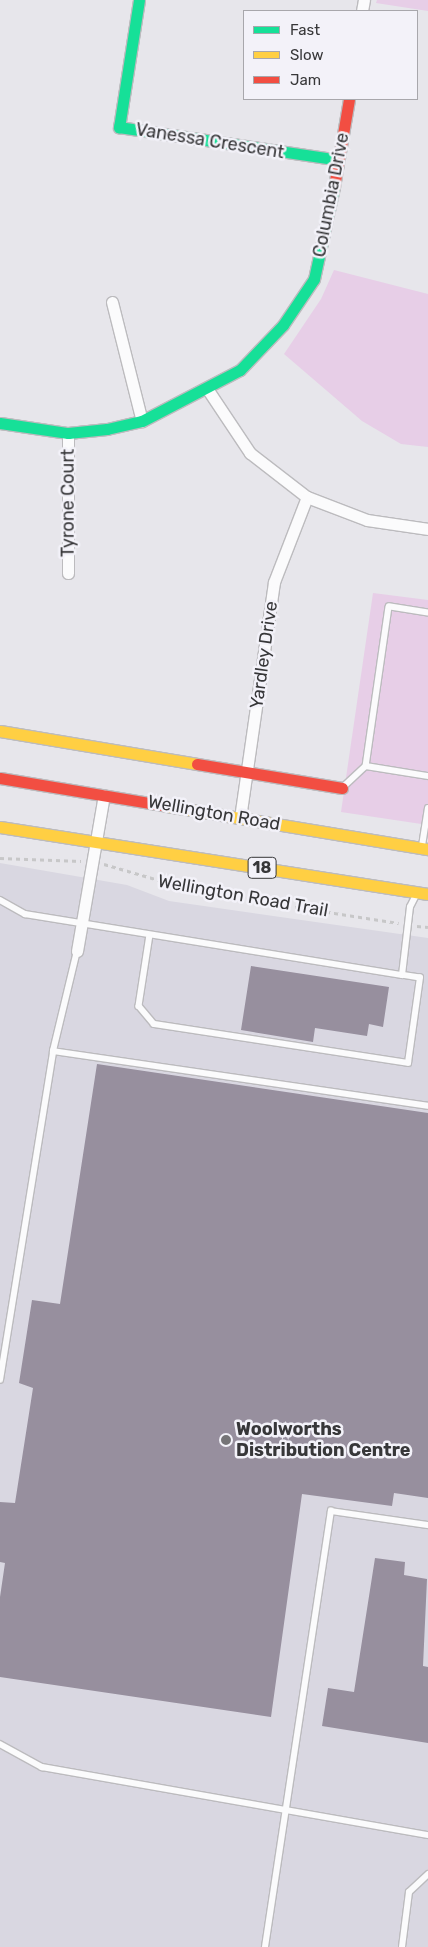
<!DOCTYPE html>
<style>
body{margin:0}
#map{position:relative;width:428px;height:1947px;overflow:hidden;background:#e7e6eb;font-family:Rubik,sans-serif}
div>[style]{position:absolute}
.built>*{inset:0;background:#d9d7e1}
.green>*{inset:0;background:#e7cee7}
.building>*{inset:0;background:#978f9e}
.path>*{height:2.5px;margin-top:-1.25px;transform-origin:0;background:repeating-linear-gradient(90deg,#c7c7c8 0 4px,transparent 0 8px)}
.roads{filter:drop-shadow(1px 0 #bcbbbe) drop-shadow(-1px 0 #bcbbbe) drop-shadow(0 1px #bcbbbe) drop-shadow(0 -1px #bcbbbe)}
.lane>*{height:5.5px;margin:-2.75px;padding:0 2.75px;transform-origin:2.75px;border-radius:2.75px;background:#fbfbfc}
.street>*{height:11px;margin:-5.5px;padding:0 5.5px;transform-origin:5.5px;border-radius:5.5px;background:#fbfbfc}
.fast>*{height:11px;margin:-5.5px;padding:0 5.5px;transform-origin:5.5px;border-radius:5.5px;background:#16e098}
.slow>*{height:11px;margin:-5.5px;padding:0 5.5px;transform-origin:5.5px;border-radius:5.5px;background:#ffcf43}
.jam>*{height:11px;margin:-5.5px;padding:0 5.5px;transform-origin:5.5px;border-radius:5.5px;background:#f24e42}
.dots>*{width:14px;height:14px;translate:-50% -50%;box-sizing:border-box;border:2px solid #f3f2f9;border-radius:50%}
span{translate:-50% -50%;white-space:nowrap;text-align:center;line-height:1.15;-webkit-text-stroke:5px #f3f2f9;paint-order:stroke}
.shield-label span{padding:1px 4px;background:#f3f2f9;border:1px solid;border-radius:4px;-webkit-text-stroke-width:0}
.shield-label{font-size:16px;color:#373739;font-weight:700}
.street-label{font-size:18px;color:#373739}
.poi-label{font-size:18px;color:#373739;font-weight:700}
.left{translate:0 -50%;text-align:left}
.legend{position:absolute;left:243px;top:10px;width:175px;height:90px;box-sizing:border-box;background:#f3f2f9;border:1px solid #a8a7ac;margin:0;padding:6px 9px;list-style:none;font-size:15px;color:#373739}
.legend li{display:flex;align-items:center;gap:10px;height:25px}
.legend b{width:25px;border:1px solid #a8a7ac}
</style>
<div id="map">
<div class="built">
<i style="clip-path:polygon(0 863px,127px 885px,169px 901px,428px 938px,428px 1947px,0 1947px)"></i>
</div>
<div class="green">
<i style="clip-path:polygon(377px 0,428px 0,428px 11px,376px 3px)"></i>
<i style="clip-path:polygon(334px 270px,428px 294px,428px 447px,401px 444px,362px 421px,284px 354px,321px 299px)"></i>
<i style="clip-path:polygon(373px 593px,428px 600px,428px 825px,341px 812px)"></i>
</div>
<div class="building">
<i style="clip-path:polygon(251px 966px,389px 987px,383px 1027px,369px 1024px,367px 1036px,315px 1028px,313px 1042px,241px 1030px)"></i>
<i style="clip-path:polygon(97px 1064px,428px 1113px,428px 1498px,394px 1493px,392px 1506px,302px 1494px,271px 1717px,0 1677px,0 1597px,5px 1563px,0 1562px,0 1502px,15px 1503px,33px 1388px,19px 1383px,32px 1300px,60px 1304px)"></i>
<i style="clip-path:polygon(375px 1558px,405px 1562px,404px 1575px,427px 1579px,423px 1666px,428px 1667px,428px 1743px,322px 1726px,328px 1688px,354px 1692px)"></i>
</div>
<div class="path">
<i style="left:0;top:858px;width:81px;rotate:2.1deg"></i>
<i style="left:104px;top:864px;width:100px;rotate:16.3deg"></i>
<i style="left:200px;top:892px;width:201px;rotate:8.9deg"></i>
<i style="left:417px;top:926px;width:11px;rotate:5deg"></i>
</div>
<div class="roads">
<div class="lane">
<i style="left:428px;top:613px;width:39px;rotate:-171deg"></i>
<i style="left:389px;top:607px;width:161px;rotate:98.2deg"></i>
<i style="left:366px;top:766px;width:63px;rotate:9.2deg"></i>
<i style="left:342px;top:788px;width:33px;rotate:-43deg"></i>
<i style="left:422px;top:846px;width:38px;rotate:-81deg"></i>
<i style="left:0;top:900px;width:29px;rotate:29deg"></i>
<i style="left:25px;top:914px;width:382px;rotate:9.2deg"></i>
<i style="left:150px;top:935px;width:72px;rotate:98.8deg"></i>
<i style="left:139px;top:1006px;width:23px;rotate:50deg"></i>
<i style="left:154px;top:1024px;width:257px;rotate:8.7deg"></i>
<i style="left:408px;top:1063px;width:86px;rotate:-82deg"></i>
<i style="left:420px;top:978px;width:18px;rotate:-171deg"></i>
<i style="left:402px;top:975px;width:68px;rotate:-83.3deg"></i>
<i style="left:410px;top:907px;width:11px;rotate:-63deg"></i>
<i style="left:53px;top:1051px;width:379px;rotate:8.3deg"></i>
<i style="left:0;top:1380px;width:333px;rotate:-80.8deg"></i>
<i style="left:53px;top:1051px;width:103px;rotate:-76.5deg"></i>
<i style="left:0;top:1744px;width:48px;rotate:28.7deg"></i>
<i style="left:42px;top:1767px;width:392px;rotate:10deg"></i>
<i style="left:265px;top:1947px;width:441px;rotate:-81.4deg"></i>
<i style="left:331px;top:1511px;width:98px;rotate:8.2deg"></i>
<i style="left:402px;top:1947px;width:55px;rotate:-82.7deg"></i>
<i style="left:409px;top:1892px;width:26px;rotate:-43deg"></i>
</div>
<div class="street">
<i style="left:362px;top:11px;width:11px;rotate:-80deg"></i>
<i style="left:112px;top:302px;width:123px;rotate:75.9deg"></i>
<i style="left:208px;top:390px;width:76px;rotate:56.3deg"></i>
<i style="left:250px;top:453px;width:72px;rotate:37.7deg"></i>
<i style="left:307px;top:497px;width:64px;rotate:21deg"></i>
<i style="left:367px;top:520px;width:62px;rotate:8.4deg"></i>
<i style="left:68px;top:573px;width:140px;rotate:-90deg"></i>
<i style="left:240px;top:818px;width:238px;rotate:-81.8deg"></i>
<i style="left:274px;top:582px;width:91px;rotate:-68.8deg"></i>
<i style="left:77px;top:951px;width:158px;rotate:-80.2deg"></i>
</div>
<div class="fast">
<i style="left:139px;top:0;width:129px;rotate:98.9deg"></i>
<i style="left:119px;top:127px;width:222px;rotate:8.5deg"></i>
<i style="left:0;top:423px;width:69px;rotate:8.4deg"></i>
<i style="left:68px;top:433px;width:39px;rotate:-6deg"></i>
<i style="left:107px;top:429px;width:36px;rotate:-13deg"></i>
<i style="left:142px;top:421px;width:110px;rotate:-27.5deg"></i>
<i style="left:240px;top:370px;width:62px;rotate:-46.3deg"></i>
<i style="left:283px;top:325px;width:55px;rotate:-56deg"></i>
<i style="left:314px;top:279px;width:94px;rotate:-77.7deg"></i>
</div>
<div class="slow">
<i style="left:0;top:731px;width:200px;rotate:9.5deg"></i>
<i style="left:167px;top:806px;width:265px;rotate:9.4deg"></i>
<i style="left:0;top:827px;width:433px;rotate:8.9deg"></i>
</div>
<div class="jam">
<i style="left:334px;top:187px;width:89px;rotate:-80.3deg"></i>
<i style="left:197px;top:764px;width:147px;rotate:9.4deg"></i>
<i style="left:0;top:778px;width:169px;rotate:9.5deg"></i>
</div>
</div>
<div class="dots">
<i style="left:226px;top:1440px;background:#757477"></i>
</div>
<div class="shield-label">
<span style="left:262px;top:868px">18</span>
</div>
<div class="street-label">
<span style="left:210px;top:141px;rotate:9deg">Vanessa Crescent</span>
<span style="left:331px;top:195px;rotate:-79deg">Columbia Drive</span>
<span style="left:68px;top:503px;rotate:-90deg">Tyrone Court</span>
<span style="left:264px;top:655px;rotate:-82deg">Yardley Drive</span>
<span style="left:214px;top:813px;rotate:10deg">Wellington Road</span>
<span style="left:243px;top:896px;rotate:10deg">Wellington Road Trail</span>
</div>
<div class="poi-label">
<span class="left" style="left:236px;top:1440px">Woolworths<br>Distribution Centre</span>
</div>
<ul class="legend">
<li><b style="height:6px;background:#16e098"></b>Fast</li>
<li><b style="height:6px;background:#ffcf43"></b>Slow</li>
<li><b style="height:6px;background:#f24e42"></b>Jam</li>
</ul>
</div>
